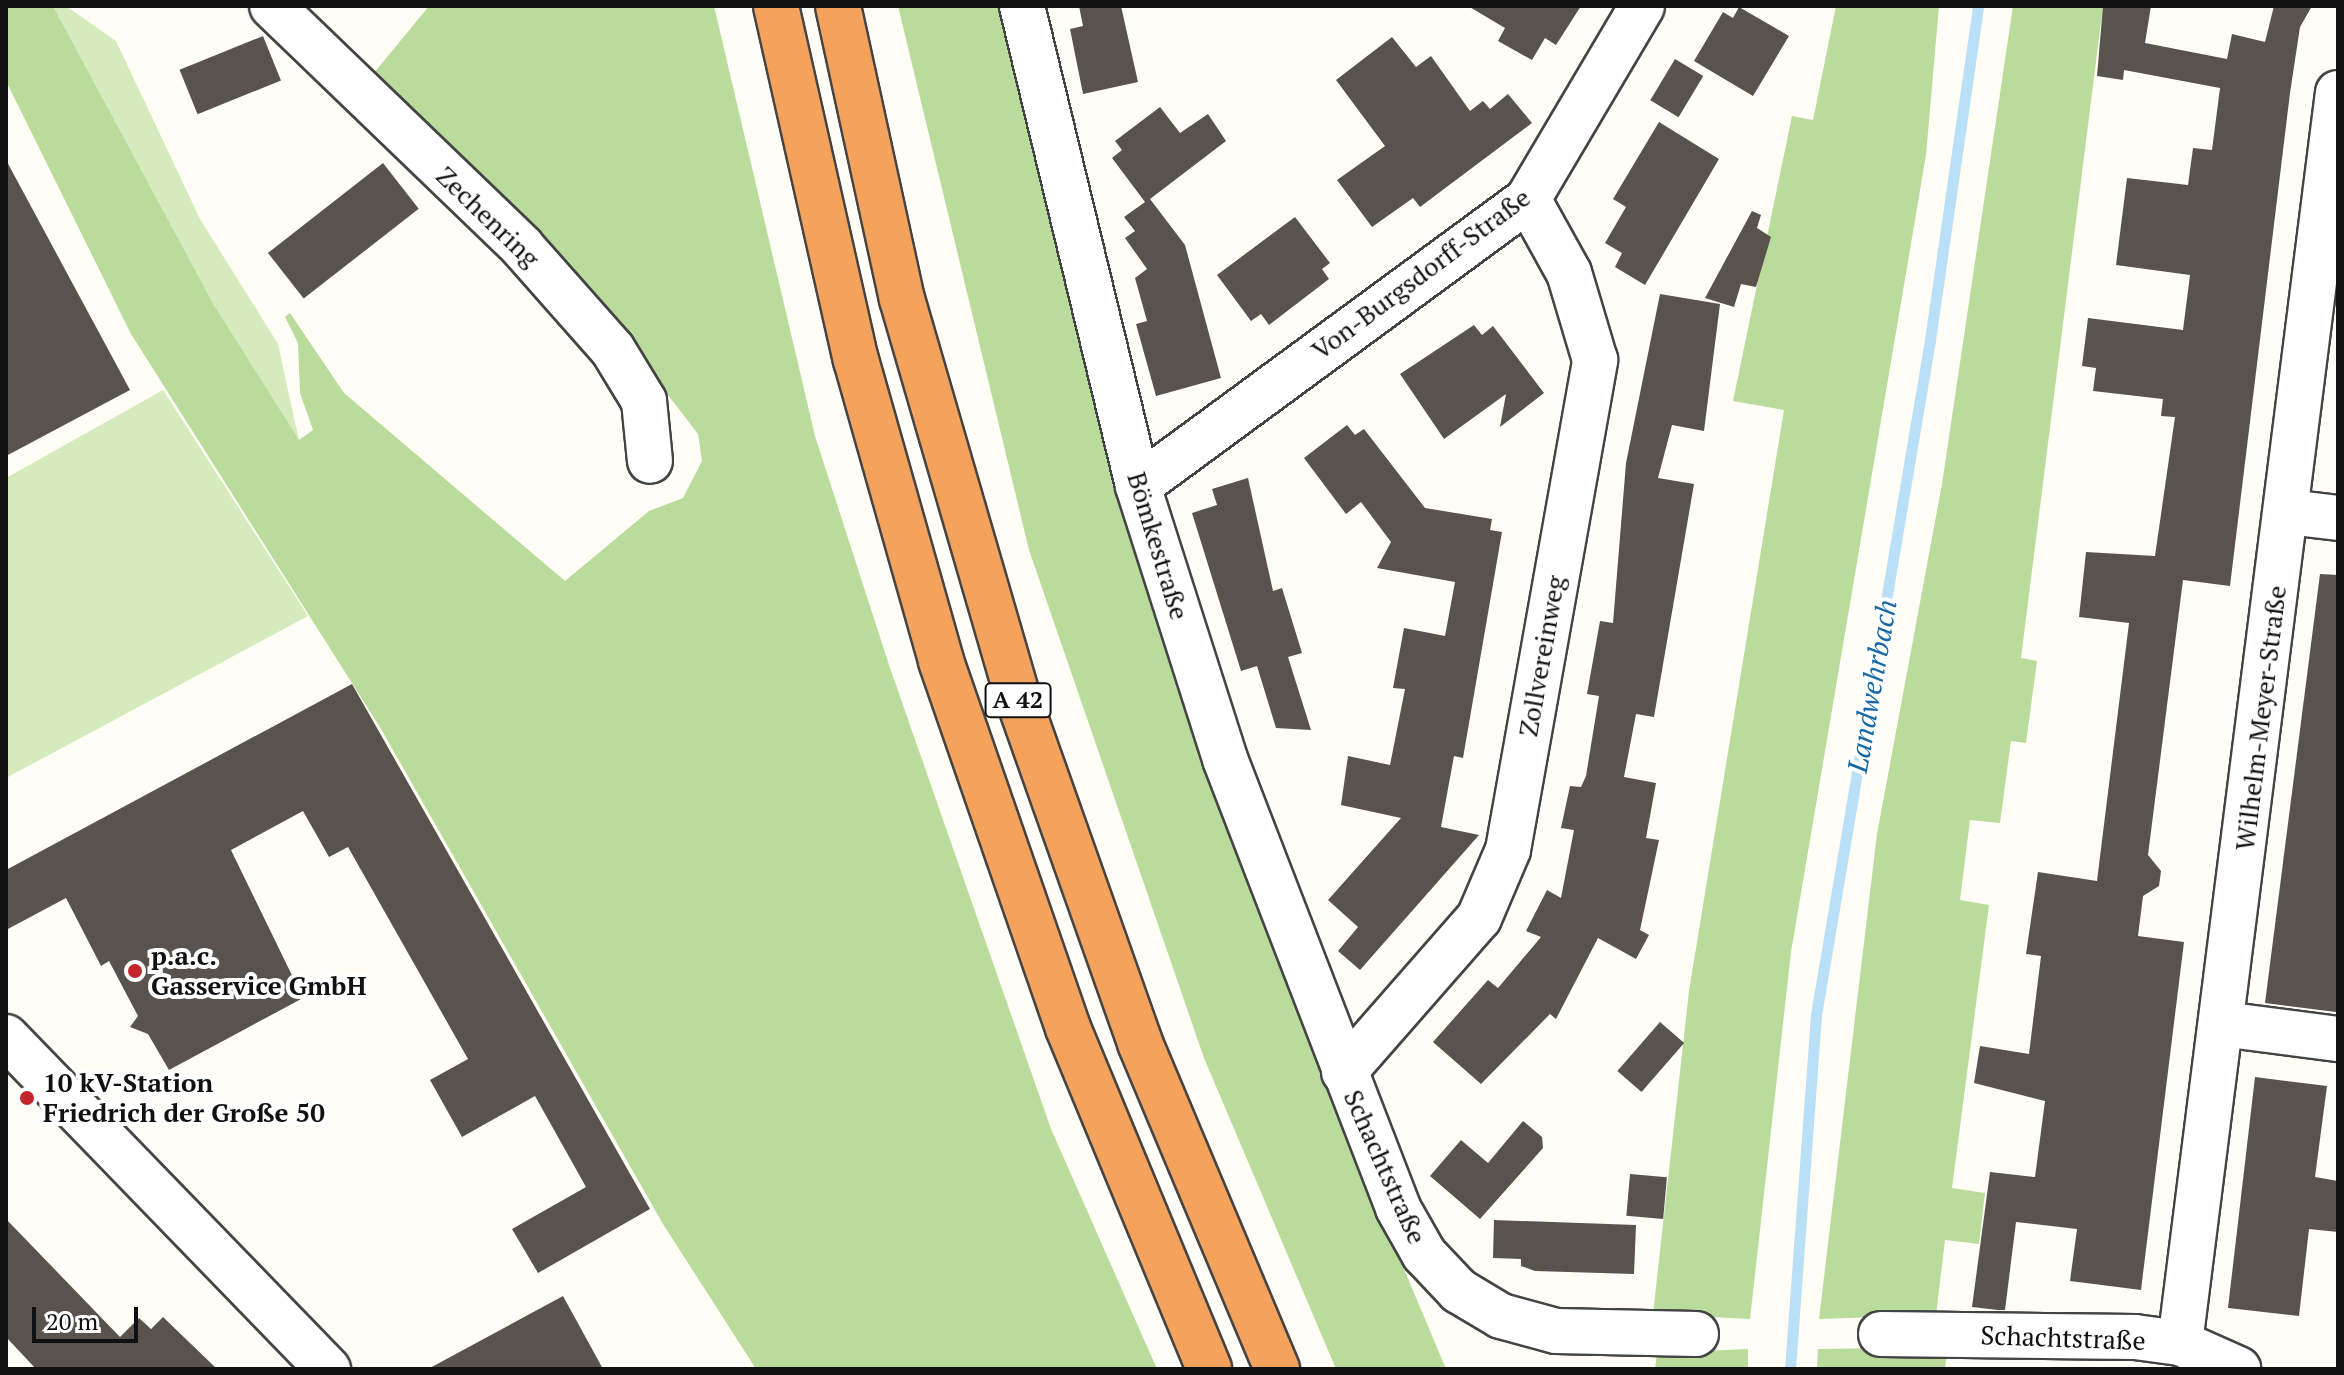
<!DOCTYPE html>
<meta charset="utf-8">
<style>
body{margin:0}
#map{position:relative;width:2344px;height:1375px;overflow:hidden;background:#fffdf5;font-family:"PT Serif",serif}
div>[style]{position:absolute}
.green>*{inset:0;background:#d5ebbd}
.forest>*{inset:0;background:#b9dc9c}
.stream>*{height:11px;margin:-5.5px;padding:0 5.5px;transform-origin:5.5px;border-radius:5.5px;background:#b9e0f7}
.building>*{inset:0;background:#5a524d;transform-origin:0 0}
.roads{filter:drop-shadow(2px 0 #444) drop-shadow(-2px 0 #444) drop-shadow(0 2px #444) drop-shadow(0 -2px #444)}
.minor>*{height:44px;margin:-22px;padding:0 22px;transform-origin:22px;border-radius:22px;background:#fff}
.highway>*{height:44px;margin:-22px;padding:0 22px;transform-origin:22px;border-radius:22px;background:#f5a25d}
.dots>*{width:22px;height:22px;translate:-50% -50%;box-sizing:border-box;border:4px solid #fff;border-radius:50%}
span{translate:-50% -50%;white-space:nowrap;text-align:center;line-height:1.15;-webkit-text-stroke:8px #fff;paint-order:stroke}
.shield-label span{padding:2px 6px;background:#fff;border:2px solid;border-radius:6px;-webkit-text-stroke-width:0}
.shield-label{font-size:24px;color:#111;font-weight:700}
.street-label{font-size:26px;color:#111}
.poi-label{font-size:26px;color:#111;font-weight:700}
.left{translate:0 -50%;text-align:left}
.water-label{font-size:28px;color:#1768a6;font-style:italic}
.frame{position:absolute;inset:0;border:8px solid #111;pointer-events:none}
.scale{position:absolute;left:32px;top:1307px;width:106px;height:36px;box-sizing:border-box;border:4px solid #111;border-top:0;padding-left:10px;font-size:24px;line-height:28px;white-space:nowrap;color:#111;-webkit-text-stroke:6px #fff;paint-order:stroke}
</style>
<div id="map">
<div class="green">
<i style="clip-path:polygon(53px 6px,66px 6px,116px 41px,200px 219px,278px 344px,299px 441px,214px 305px)"></i>
<i style="clip-path:polygon(163px 390px,308px 616px,6px 778px,6px 478px)"></i>
</div>
<div class="forest">
<i style="clip-path:polygon(6px 6px,53px 6px,214px 305px,299px 440px,313px 430px,300px 393px,298px 343px,285px 317px,290px 313px,344px 393px,565px 581px,649px 511px,683px 498px,702px 461px,698px 434px,610px 319px,369px 79px,429px 6px,714px 6px,815px 436px,889px 665px,1051px 1129px,1157px 1369px,756px 1369px,663px 1224px,381px 729px,131px 334px,6px 81px)"></i>
<i style="clip-path:polygon(898px 6px,1009px 6px,1396px 1250px,1446px 1369px,1336px 1369px,1204px 1058px,1029px 550px)"></i>
<i style="clip-path:polygon(1836px 6px,1939px 6px,1926px 155px,1791px 952px,1750px 1319px,1653px 1314px,1689px 991px,1784px 410px,1733px 401px,1792px 116px,1813px 120px)"></i>
<i style="clip-path:polygon(2013px 6px,2103px 6px,2021px 658px,2037px 661px,2026px 743px,2011px 741px,2000px 823px,1970px 820px,1960px 900px,1989px 905px,1952px 1188px,1985px 1193px,1979px 1244px,1945px 1240px,1936px 1315px,1819px 1319px,1877px 834px,1942px 484px)"></i>
<i style="clip-path:polygon(1889px 1348px,1947px 1353px,1945px 1369px,1817px 1369px,1818px 1349px)"></i>
<i style="clip-path:polygon(1748px 1349px,1748px 1369px,1655px 1369px,1657px 1353px)"></i>
</div>
<div class="stream">
<i style="left:1790px;top:1369px;width:355px;rotate:-85.8deg"></i>
<i style="left:1816px;top:1015px;width:685px;rotate:-80.41deg"></i>
<i style="left:1930px;top:340px;width:337px;rotate:-81.8deg"></i>
</div>
<div class="building">
<i style="clip-path:polygon(1079px 6px,1121px 6px,1138px 82px,1083px 94px,1070px 29px,1083px 26px)"></i>
<i style="clip-path:polygon(1468px 6px,1581px 6px,1556px 45px,1545px 38px,1532px 60px,1498px 41px,1505px 28px)"></i>
<i style="clip-path:polygon(2103px 6px,2151px 6px,2145px 43px,2227px 59px,2232px 34px,2265px 42px,2274px 6px,2312px 6px,2300px 27px,2290px 93px,2230px 586px,2183px 580px,2148px 855px,2161px 871px,2159px 886px,2143px 896px,2138px 936px,2184px 942px,2141px 1290px,2070px 1281px,2077px 1229px,2016px 1222px,2005px 1310px,1998px 1310px,1972px 1307px,1990px 1172px,2035px 1177px,2045px 1101px,1974px 1083px,1980px 1046px,2029px 1054px,2041px 956px,2026px 954px,2038px 872px,2097px 881px,2129px 623px,2079px 617px,2086px 552px,2155px 556px,2175px 417px,2161px 416px,2163px 399px,2093px 391px,2096px 368px,2082px 366px,2088px 318px,2183px 330px,2190px 275px,2116px 265px,2127px 178px,2188px 185px,2193px 148px,2212px 150px,2220px 88px,2124px 70px,2123px 80px,2097px 76px)"></i>
<i style="clip-path:polygon(1739px 7px,1789px 36px,1753px 96px,1694px 61px,1723px 12px,1733px 18px)"></i>
<i style="left:263px;top:36px;width:48px;height:90px;rotate:68deg"></i>
<i style="clip-path:polygon(1392px 37px,1416px 67px,1431px 56px,1470px 111px,1483px 101px,1490px 109px,1508px 94px,1532px 123px,1420px 207px,1413px 198px,1372px 227px,1337px 180px,1385px 146px,1336px 80px)"></i>
<i style="left:1675px;top:59px;width:33px;height:48px;rotate:31deg"></i>
<i style="clip-path:polygon(1160px 107px,1180px 133px,1208px 114px,1226px 141px,1150px 199px,1185px 245px,1221px 378px,1156px 396px,1136px 324px,1147px 321px,1135px 278px,1147px 269px,1125px 238px,1135px 231px,1124px 217px,1145px 202px,1112px 158px,1122px 150px,1115px 141px)"></i>
<i style="clip-path:polygon(1659px 122px,1719px 159px,1645px 285px,1615px 267px,1622px 253px,1605px 243px,1626px 207px,1613px 199px)"></i>
<i style="clip-path:polygon(6px 160px,130px 390px,6px 456px)"></i>
<i style="left:383px;top:163px;width:58px;height:146px;rotate:52deg"></i>
<i style="clip-path:polygon(1752px 211px,1761px 215px,1757px 228px,1771px 237px,1756px 287px,1741px 284px,1734px 307px,1705px 298px)"></i>
<i style="clip-path:polygon(1295px 217px,1330px 263px,1322px 269px,1329px 279px,1269px 325px,1261px 314px,1251px 321px,1217px 275px)"></i>
<i style="clip-path:polygon(1660px 294px,1720px 304px,1704px 431px,1672px 425px,1658px 478px,1694px 484px,1654px 717px,1636px 714px,1624px 777px,1656px 783px,1646px 838px,1659px 840px,1640px 930px,1649px 935px,1636px 959px,1598px 938px,1556px 1019px,1550px 1014px,1481px 1084px,1433px 1042px,1488px 980px,1498px 988px,1541px 937px,1526px 931px,1547px 890px,1561px 898px,1574px 830px,1561px 828px,1570px 786px,1581px 787px,1586px 776px,1599px 696px,1587px 694px,1600px 621px,1613px 623px,1626px 463px)"></i>
<i style="clip-path:polygon(1474px 325px,1482px 335px,1493px 326px,1544px 393px,1500px 427px,1506px 394px,1444px 439px,1400px 374px)"></i>
<i style="clip-path:polygon(1347px 425px,1355px 435px,1364px 429px,1425px 508px,1492px 519px,1490px 530px,1502px 532px,1463px 758px,1454px 756px,1441px 827px,1479px 835px,1360px 970px,1338px 951px,1358px 927px,1328px 900px,1401px 818px,1341px 805px,1348px 756px,1390px 765px,1405px 689px,1393px 688px,1404px 628px,1445px 636px,1455px 582px,1377px 568px,1391px 542px,1361px 502px,1346px 514px,1304px 458px)"></i>
<i style="clip-path:polygon(1248px 478px,1273px 591px,1282px 588px,1302px 653px,1288px 657px,1311px 730px,1276px 728px,1257px 666px,1241px 671px,1192px 513px,1217px 505px,1212px 489px)"></i>
<i style="clip-path:polygon(2320px 574px,2338px 575px,2336px 1012px,2265px 1003px)"></i>
<i style="clip-path:polygon(352px 684px,650px 1209px,538px 1273px,512px 1229px,586px 1187px,535px 1096px,462px 1137px,430px 1080px,468px 1059px,348px 847px,329px 857px,303px 811px,231px 850px,303px 998px,169px 1070px,148px 1034px,130px 1027px,138px 1016px,109px 961px,101px 966px,66px 898px,6px 930px,6px 870px)"></i>
<i style="left:1660px;top:1022px;width:32px;height:65px;rotate:41deg"></i>
<i style="clip-path:polygon(2255px 1077px,2327px 1086px,2315px 1177px,2338px 1181px,2338px 1232px,2309px 1229px,2299px 1316px,2228px 1308px)"></i>
<i style="clip-path:polygon(1523px 1121px,1542px 1137px,1543px 1148px,1480px 1219px,1430px 1176px,1461px 1140px,1488px 1163px)"></i>
<i style="left:1630px;top:1174px;width:37px;height:42px;rotate:5deg"></i>
<i style="clip-path:polygon(6px 1219px,120px 1337px,139px 1318px,151px 1329px,163px 1317px,217px 1369px,36px 1369px,6px 1337px)"></i>
<i style="clip-path:polygon(1494px 1220px,1636px 1225px,1634px 1274px,1535px 1271px,1521px 1266px,1521px 1259px,1493px 1258px)"></i>
<i style="clip-path:polygon(563px 1296px,603px 1369px,428px 1369px)"></i>
</div>
<div class="roads">
<div class="minor">
<i style="left:272px;top:6px;width:347px;rotate:43.9deg"></i>
<i style="left:522px;top:247px;width:137px;rotate:48.5deg"></i>
<i style="left:613px;top:350px;width:60px;rotate:58.7deg"></i>
<i style="left:644px;top:401px;width:60px;rotate:84.3deg"></i>
<i style="left:1022px;top:6px;width:494px;rotate:76.4deg"></i>
<i style="left:1138px;top:486px;width:287px;rotate:72.3deg"></i>
<i style="left:1225px;top:759px;width:481px;rotate:68.9deg"></i>
<i style="left:1398px;top:1208px;width:53px;rotate:60.5deg"></i>
<i style="left:1424px;top:1254px;width:51px;rotate:46.6deg"></i>
<i style="left:1459px;top:1291px;width:49px;rotate:30.8deg"></i>
<i style="left:1501px;top:1316px;width:57px;rotate:15.3deg"></i>
<i style="left:1556px;top:1331px;width:140px;rotate:1.2deg"></i>
<i style="left:1138px;top:486px;width:484px;rotate:-36.3deg"></i>
<i style="left:1528px;top:199px;width:224px;rotate:-59.4deg"></i>
<i style="left:2288px;top:512px;width:50px;rotate:6.8deg"></i>
<i style="left:2222px;top:1024px;width:117px;rotate:7.4deg"></i>
<i style="left:6px;top:1037px;width:463px;rotate:45.9deg"></i>
<i style="left:1344px;top:1072px;width:205px;rotate:-48.8deg"></i>
<i style="left:1479px;top:918px;width:74px;rotate:-66.9deg"></i>
<i style="left:1508px;top:850px;width:498px;rotate:-79.9deg"></i>
<i style="left:1595px;top:360px;width:91px;rotate:-106.6deg"></i>
<i style="left:1569px;top:273px;width:85px;rotate:-119deg"></i>
<i style="left:1881px;top:1334px;width:254px;rotate:0.7deg"></i>
<i style="left:2135px;top:1337px;width:45px;rotate:7.6deg"></i>
<i style="left:2180px;top:1343px;width:64px;rotate:24.1deg"></i>
<i style="left:2180px;top:1343px;width:1260px;rotate:-82.8deg"></i>
</div>
<div class="highway">
<i style="left:776px;top:6px;width:363px;rotate:77.3deg"></i>
<i style="left:856px;top:360px;width:313px;rotate:74.2deg"></i>
<i style="left:941px;top:661px;width:388px;rotate:70.9deg"></i>
<i style="left:1068px;top:1028px;width:369px;rotate:67.5deg"></i>
<i style="left:838px;top:6px;width:300px;rotate:77.7deg"></i>
<i style="left:902px;top:299px;width:416px;rotate:73.8deg"></i>
<i style="left:1018px;top:698px;width:366px;rotate:70.5deg"></i>
<i style="left:1140px;top:1043px;width:354px;rotate:67.2deg"></i>
</div>
</div>
<div class="dots">
<i style="left:135px;top:971px;background:#c4262e"></i>
<i style="left:27px;top:1098px;background:#c4262e"></i>
</div>
<div class="shield-label">
<span style="left:1018px;top:700px">A 42</span>
</div>
<div class="street-label">
<span style="left:488px;top:217px;rotate:44deg">Zechenring</span>
<span style="left:1421px;top:274px;rotate:-37deg">Von-Burgsdorff-Straße</span>
<span style="left:1158px;top:546px;rotate:73deg">Bömkestraße</span>
<span style="left:1542px;top:656px;rotate:-80deg">Zollvereinweg</span>
<span style="left:2261px;top:718px;rotate:-83deg">Wilhelm-Meyer-Straße</span>
<span style="left:1385px;top:1167px;rotate:66deg">Schachtstraße</span>
<span style="left:2063px;top:1338px;rotate:2deg">Schachtstraße</span>
</div>
<div class="poi-label">
<span class="left" style="left:151px;top:971px">p.a.c.<br>Gasservice GmbH</span>
<span class="left" style="left:43px;top:1098px">10 kV-Station<br>Friedrich der Große 50</span>
</div>
<div class="water-label">
<span style="left:1872px;top:686px;rotate:-80deg">Landwehrbach</span>
</div>
<div class="frame"></div>
<div class="scale">20 m</div>
</div>
